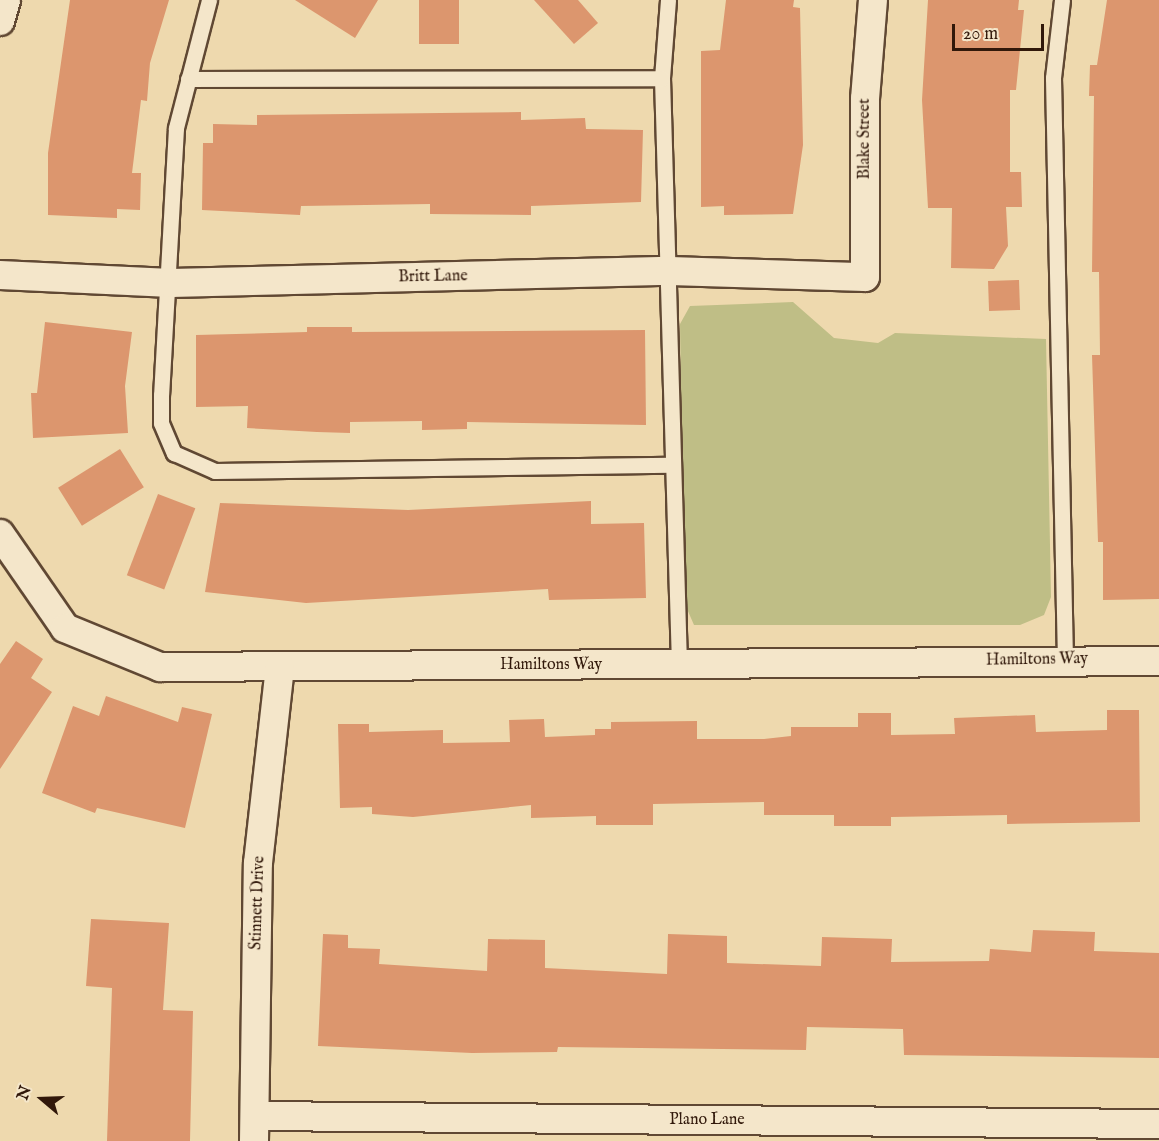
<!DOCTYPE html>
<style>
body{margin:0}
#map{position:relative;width:1159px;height:1141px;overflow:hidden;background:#eed9ae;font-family:"IM FELL English",serif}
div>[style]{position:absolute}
.green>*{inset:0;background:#bfbe86}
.building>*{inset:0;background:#dc966e;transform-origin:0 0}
.roads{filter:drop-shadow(2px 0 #604833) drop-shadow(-2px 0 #604833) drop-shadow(0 2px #604833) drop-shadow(0 -2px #604833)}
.lane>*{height:15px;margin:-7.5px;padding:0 7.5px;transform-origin:7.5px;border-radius:7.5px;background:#f4e6ca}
.street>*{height:28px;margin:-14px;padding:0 14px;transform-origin:14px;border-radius:14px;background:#f4e6ca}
span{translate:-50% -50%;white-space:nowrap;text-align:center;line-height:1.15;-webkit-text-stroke:5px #f4e6ca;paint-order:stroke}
.street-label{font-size:16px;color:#31180a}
.north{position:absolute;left:12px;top:1069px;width:60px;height:60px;-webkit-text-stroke:4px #f4e6ca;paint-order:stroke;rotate:289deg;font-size:16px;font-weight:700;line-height:24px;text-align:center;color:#31180a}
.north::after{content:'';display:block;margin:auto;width:21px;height:27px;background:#31180a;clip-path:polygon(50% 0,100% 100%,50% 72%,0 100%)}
.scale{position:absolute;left:952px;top:24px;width:92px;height:27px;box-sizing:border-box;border:3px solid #31180a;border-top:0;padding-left:8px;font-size:18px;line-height:21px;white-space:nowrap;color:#31180a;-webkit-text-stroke:4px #f4e6ca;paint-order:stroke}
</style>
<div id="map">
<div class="green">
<i style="clip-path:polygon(793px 302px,834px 338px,878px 343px,895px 333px,1046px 339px,1051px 597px,1044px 615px,1020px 625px,694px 625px,684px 602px,680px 324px,690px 306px)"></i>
</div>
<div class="building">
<i style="clip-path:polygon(70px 0,169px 0,150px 63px,147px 101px,141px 100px,132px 173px,141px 173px,140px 210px,117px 209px,117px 218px,48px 215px,48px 153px)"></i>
<i style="clip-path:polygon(295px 0,378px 0,355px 38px)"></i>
<i style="left:419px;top:0;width:40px;height:44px"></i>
<i style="clip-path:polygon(534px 0,578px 0,598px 23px,574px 44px)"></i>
<i style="clip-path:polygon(726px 0,794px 0,793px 7px,800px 8px,803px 145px,793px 214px,724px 215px,724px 206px,701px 207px,701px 51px,720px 50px)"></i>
<i style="clip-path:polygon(928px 0,1019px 0,1018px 10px,1024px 10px,1016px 90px,1010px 90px,1010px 172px,1021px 172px,1022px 207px,1006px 207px,1008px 246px,994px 269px,951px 268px,952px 208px,928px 208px,922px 100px)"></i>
<i style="clip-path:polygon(1107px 0,1159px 0,1159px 599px,1103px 600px,1103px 542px,1098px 542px,1092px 355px,1100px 355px,1099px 272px,1092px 272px,1094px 96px,1089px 96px,1090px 65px,1097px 65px)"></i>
<i style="clip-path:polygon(521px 112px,521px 120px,585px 118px,586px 129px,643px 130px,641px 202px,531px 206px,531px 215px,430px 214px,430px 204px,301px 206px,300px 215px,202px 210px,203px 143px,213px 143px,213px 124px,257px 125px,257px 115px)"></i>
<i style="left:1019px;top:280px;width:30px;height:31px;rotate:88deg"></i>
<i style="clip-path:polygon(45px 322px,132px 332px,125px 386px,128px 433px,33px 438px,31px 393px,37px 393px)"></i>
<i style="clip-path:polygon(307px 327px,352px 327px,352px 332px,645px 330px,646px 425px,467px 422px,467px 429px,422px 430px,422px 421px,350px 422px,350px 433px,317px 432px,247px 428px,248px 406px,196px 407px,196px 335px,307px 332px)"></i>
<i style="left:120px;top:449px;width:45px;height:73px;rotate:58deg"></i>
<i style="left:158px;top:494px;width:40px;height:87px;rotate:21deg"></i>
<i style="clip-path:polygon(591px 501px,591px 524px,644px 523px,646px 598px,549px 600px,548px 589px,306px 603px,205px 592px,220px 503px,408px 510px)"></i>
<i style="clip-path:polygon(16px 641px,43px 659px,31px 678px,52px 692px,0 769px,0 664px)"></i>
<i style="clip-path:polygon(106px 696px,178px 722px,182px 707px,212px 714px,185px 828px,97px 808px,95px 813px,42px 793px,73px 706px,99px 716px)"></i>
<i style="clip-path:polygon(1107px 710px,1139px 710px,1140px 822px,1007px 824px,1007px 815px,891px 817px,891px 826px,834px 826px,834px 815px,764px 815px,764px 802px,653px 804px,653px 825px,596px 825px,596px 816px,531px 818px,531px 805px,413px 817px,372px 814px,372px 807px,340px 808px,338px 724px,369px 724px,369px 732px,443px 730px,443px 743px,510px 742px,509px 720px,544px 719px,545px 737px,595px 735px,595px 729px,611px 729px,611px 722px,697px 721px,697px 739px,764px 739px,791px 736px,791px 727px,858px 727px,858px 713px,891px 713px,891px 735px,955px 734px,954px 718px,1006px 716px,1035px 715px,1036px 732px,1107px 730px)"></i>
<i style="clip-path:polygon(91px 919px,169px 923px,163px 1010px,193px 1011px,190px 1141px,107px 1141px,112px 988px,86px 986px)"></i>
<i style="clip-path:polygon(1033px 930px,1095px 932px,1094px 951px,1159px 953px,1159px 1058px,904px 1055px,903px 1029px,807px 1027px,806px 1050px,558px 1047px,557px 1052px,472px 1053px,318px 1046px,323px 934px,348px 935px,348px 948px,380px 949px,379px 964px,487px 971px,488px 939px,545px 940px,545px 968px,667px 974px,668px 934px,727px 936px,727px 963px,821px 966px,822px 937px,892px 939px,891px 962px,989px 961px,990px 949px,1031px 952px)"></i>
</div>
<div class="roads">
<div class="lane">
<i style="left:209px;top:0;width:132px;rotate:104.5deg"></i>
<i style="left:176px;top:128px;width:267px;rotate:93.2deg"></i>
<i style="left:161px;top:395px;width:28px;rotate:90deg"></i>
<i style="left:161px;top:423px;width:33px;rotate:67deg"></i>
<i style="left:174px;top:453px;width:45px;rotate:23.7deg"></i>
<i style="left:215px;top:471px;width:455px;rotate:-0.8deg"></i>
<i style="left:668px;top:0;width:78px;rotate:94.4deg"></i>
<i style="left:662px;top:78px;width:586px;rotate:88.34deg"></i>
<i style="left:1062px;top:0;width:79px;rotate:96.6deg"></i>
<i style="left:1053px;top:78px;width:581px;rotate:88.82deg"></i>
<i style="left:188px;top:79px;width:474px;rotate:-0.1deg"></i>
</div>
<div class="street">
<i style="left:0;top:21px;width:22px;rotate:-74deg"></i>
<i style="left:0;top:275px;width:171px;rotate:2.7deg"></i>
<i style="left:171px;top:283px;width:499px;rotate:-1.4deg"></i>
<i style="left:670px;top:271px;width:195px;rotate:1.8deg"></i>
<i style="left:865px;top:277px;width:178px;rotate:-90deg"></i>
<i style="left:865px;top:99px;width:99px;rotate:-85.4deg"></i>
<i style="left:0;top:534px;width:114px;rotate:55.3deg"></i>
<i style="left:65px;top:628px;width:103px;rotate:22.3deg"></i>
<i style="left:160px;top:667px;width:999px;rotate:-0.34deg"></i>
<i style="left:255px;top:1116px;width:904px;rotate:0.51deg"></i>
<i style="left:254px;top:1141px;width:278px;rotate:-89.2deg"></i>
<i style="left:258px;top:863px;width:197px;rotate:-83.6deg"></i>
</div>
</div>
<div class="street-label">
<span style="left:865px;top:139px;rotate:-90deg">Blake Street</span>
<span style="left:433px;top:277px;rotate:-1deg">Britt Lane</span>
<span style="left:1037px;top:660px;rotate:-1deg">Hamiltons Way</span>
<span style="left:551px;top:665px">Hamiltons Way</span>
<span style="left:258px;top:903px;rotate:-88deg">Stinnett Drive</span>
<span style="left:707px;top:1120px">Plano Lane</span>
</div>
<div class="north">N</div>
<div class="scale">20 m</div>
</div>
